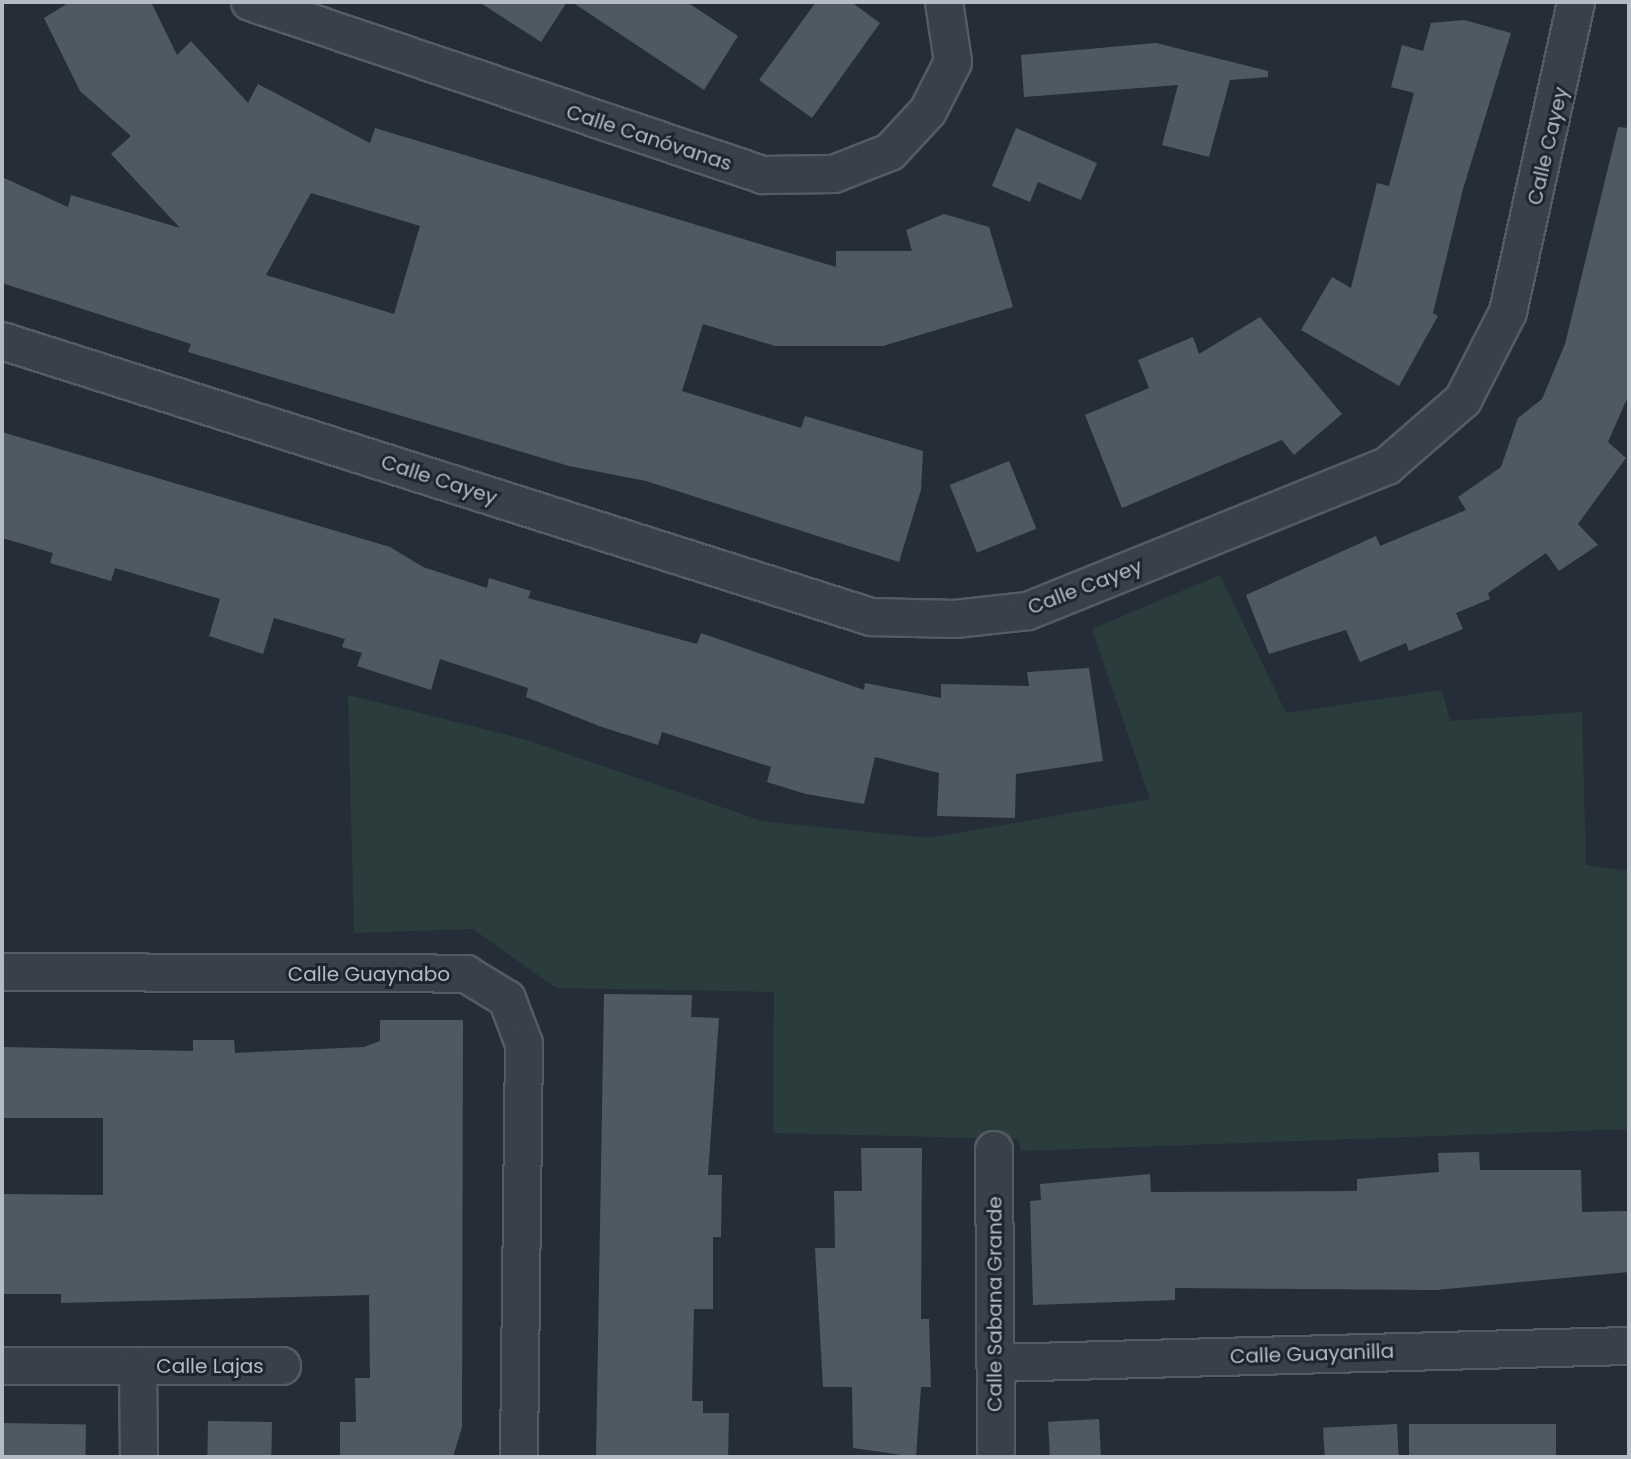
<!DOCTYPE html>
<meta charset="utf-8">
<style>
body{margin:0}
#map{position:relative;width:1631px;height:1459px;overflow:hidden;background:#252e38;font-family:Poppins,sans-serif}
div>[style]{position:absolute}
.green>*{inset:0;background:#2a3c3b}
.building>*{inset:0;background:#4e5964;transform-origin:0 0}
.roads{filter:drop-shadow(2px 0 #535b64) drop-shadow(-2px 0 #535b64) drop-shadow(0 2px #535b64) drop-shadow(0 -2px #535b64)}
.minor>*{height:36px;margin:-18px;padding:0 18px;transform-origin:18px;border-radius:18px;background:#384049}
span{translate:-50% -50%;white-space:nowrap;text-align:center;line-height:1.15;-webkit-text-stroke:6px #1e252e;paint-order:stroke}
.street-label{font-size:20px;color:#b4bbc5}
.frame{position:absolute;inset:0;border:4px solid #b4bbc5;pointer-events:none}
</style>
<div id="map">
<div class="green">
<i style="clip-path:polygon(1220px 575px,1286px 713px,1442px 690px,1450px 721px,1582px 712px,1586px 865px,1629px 871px,1629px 1129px,1021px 1151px,1018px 1139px,773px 1133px,774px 992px,556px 988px,473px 929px,354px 933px,348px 695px,527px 740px,762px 821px,929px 838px,1150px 799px,1092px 629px)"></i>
</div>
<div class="building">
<i style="clip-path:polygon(evenodd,70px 2px,151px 2px,177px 55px,191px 41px,248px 103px,258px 84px,370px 143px,375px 128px,836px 267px,836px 251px,912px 251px,906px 230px,944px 214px,989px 227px,1013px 307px,883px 346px,775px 346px,703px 324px,682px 391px,801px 428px,805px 416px,923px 451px,921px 490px,899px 562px,646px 481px,569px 466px,188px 352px,191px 344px,2px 283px,2px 177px,68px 207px,71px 195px,180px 228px,111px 154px,131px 136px,80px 91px,44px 18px,70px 2px,311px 193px,420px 226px,394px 314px,266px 275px,311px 193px)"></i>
<i style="clip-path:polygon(479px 2px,567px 2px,541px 42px)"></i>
<i style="clip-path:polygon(572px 2px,687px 2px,738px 36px,704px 90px)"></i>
<i style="clip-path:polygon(816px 2px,851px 2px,880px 23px,812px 118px,759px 80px)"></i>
<i style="clip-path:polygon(1464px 20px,1511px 33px,1463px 189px,1433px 313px,1438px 316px,1399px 386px,1301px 330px,1332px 277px,1351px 288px,1377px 183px,1389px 186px,1414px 93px,1391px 87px,1402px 45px,1423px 51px,1431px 23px)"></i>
<i style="clip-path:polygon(1156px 43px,1268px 71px,1268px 77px,1230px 80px,1209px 157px,1162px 145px,1178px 85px,1024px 97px,1021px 55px)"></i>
<i style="clip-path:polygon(1618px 127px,1629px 128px,1629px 394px,1608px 442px,1626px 458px,1578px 524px,1598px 545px,1559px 571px,1546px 553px,1488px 593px,1490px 599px,1456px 613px,1463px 629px,1409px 651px,1406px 643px,1360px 662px,1346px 630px,1269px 654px,1246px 595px,1376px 536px,1380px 546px,1466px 510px,1458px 497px,1501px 467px,1518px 418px,1542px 399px,1565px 344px)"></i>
<i style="clip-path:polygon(1016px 128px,1097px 163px,1081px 200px,1038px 182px,1030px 202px,992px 186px)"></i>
<i style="clip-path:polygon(1260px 317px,1342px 414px,1294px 455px,1282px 440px,1122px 508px,1085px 415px,1149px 388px,1138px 360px,1193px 337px,1199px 354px)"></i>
<i style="clip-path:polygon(2px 432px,390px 547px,423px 567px,487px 588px,489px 578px,531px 591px,528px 598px,697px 644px,701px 633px,864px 690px,865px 683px,941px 698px,941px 684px,1029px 686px,1027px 672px,1089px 668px,1103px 761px,1016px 774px,1015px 818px,937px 816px,939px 773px,875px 757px,864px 804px,806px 794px,767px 782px,771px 767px,662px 732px,658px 745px,599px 726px,526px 697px,528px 688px,440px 659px,431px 690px,357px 666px,362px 653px,342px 647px,345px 639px,274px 618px,263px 654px,209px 636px,220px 599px,115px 568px,111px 581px,50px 563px,53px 553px,2px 538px)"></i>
<i style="left:1009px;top:461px;width:73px;height:64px;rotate:68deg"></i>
<i style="clip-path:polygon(604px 994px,692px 995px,691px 1017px,719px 1018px,708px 1175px,722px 1175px,721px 1237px,713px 1237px,713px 1309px,694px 1309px,692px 1401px,703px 1401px,703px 1413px,729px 1413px,728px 1457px,596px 1457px)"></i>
<i style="clip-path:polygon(380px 1020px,463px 1020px,462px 1427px,453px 1457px,340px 1457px,340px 1422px,356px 1422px,355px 1378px,370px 1378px,369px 1295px,61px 1303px,61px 1294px,2px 1294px,2px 1194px,103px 1195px,103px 1118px,2px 1118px,2px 1047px,193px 1051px,193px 1040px,234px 1040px,235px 1053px,364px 1047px,380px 1041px)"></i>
<i style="clip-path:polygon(861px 1148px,922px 1148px,921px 1319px,929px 1319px,931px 1387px,921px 1387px,916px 1457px,853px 1448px,852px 1387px,823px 1387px,815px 1248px,835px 1248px,834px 1191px,862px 1191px)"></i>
<i style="clip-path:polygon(1479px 1152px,1480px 1170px,1581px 1170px,1582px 1212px,1629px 1211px,1629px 1272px,1436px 1290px,1175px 1288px,1175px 1300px,1033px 1305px,1030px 1201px,1041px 1200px,1040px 1184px,1150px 1174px,1151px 1192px,1357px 1191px,1357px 1179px,1439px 1172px,1438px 1153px)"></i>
<i style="left:1099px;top:1419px;width:38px;height:51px;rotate:87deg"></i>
<i style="left:208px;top:1421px;width:64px;height:36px;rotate:1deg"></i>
<i style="left:2px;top:1423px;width:84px;height:34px;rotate:1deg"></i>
<i style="left:1397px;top:1424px;width:33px;height:74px;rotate:87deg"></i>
<i style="left:1556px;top:1424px;width:33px;height:147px;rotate:90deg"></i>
</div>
<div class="roads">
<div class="minor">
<i style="left:250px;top:2px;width:541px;rotate:18.64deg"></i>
<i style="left:763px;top:175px;width:71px;rotate:-0.8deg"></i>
<i style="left:834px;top:174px;width:60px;rotate:-21.4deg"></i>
<i style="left:890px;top:152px;width:56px;rotate:-47.2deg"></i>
<i style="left:928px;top:111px;width:55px;rotate:-63deg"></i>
<i style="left:953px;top:62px;width:61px;rotate:-98.5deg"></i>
<i style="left:2px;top:341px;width:912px;rotate:17.62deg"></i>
<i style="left:871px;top:617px;width:84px;rotate:1.4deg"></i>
<i style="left:955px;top:619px;width:73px;rotate:-6.3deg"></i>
<i style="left:1028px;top:611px;width:387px;rotate:-22deg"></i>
<i style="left:1387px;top:466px;width:101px;rotate:-41deg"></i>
<i style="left:1463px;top:400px;width:99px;rotate:-62.9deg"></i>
<i style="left:1508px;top:312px;width:317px;rotate:-77.6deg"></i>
<i style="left:2px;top:972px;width:464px;rotate:0.2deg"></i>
<i style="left:466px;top:974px;width:48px;rotate:31.4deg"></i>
<i style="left:507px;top:999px;width:48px;rotate:69.3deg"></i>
<i style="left:524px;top:1044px;width:413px;rotate:90.7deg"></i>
<i style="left:994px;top:1150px;width:307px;rotate:89.6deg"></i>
<i style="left:996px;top:1363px;width:633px;rotate:-1.54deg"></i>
<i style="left:2px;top:1366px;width:280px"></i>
<i style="left:138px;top:1366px;width:91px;rotate:89.4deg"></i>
</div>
</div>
<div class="street-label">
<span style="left:649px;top:138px;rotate:18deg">Calle Canóvanas</span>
<span style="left:1548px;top:146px;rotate:-77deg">Calle Cayey</span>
<span style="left:439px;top:480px;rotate:18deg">Calle Cayey</span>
<span style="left:1085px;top:587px;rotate:-21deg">Calle Cayey</span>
<span style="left:369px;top:974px">Calle Guaynabo</span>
<span style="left:995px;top:1304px;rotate:-90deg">Calle Sabana Grande</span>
<span style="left:1312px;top:1354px;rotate:-2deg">Calle Guayanilla</span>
<span style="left:210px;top:1366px">Calle Lajas</span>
</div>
<div class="frame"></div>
</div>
